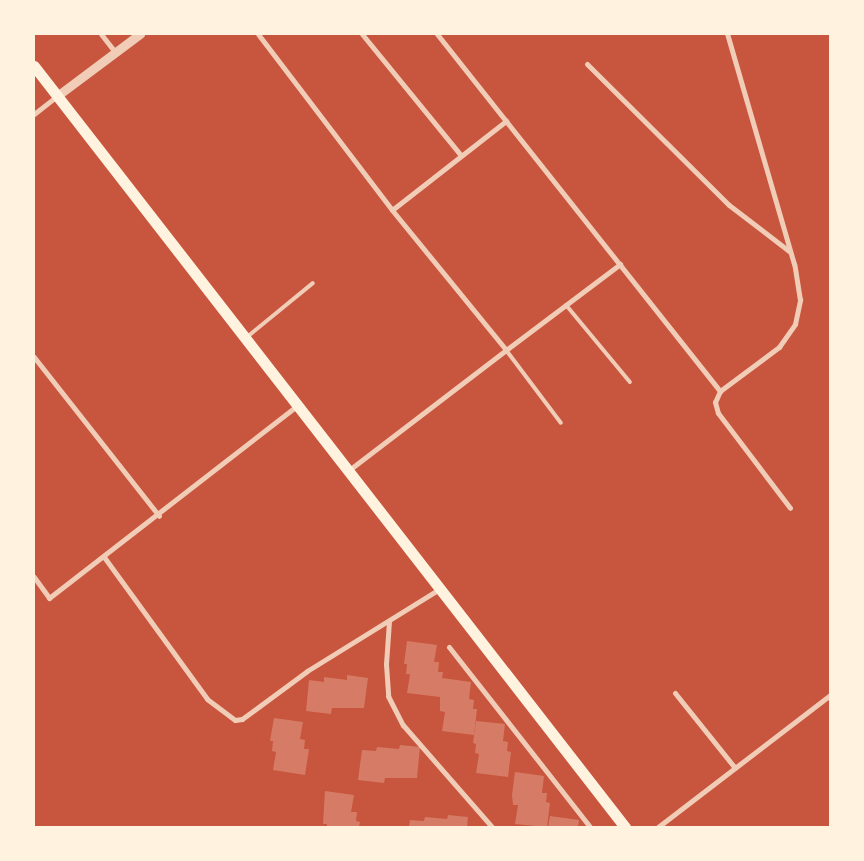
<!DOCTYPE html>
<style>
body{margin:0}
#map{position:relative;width:864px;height:861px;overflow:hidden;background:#c8553d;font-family:"Asap Condensed",sans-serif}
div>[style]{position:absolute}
.building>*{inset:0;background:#d67c66}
.service>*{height:4px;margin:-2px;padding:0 2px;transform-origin:2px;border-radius:2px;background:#f1ccb7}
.minor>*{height:5px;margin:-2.5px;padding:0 2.5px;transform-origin:2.5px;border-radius:2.5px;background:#f1ccb7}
.tertiary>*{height:9px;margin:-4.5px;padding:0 4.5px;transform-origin:4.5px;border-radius:4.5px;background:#f1ccb7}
.primary>*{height:11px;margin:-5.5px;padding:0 5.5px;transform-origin:5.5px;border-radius:5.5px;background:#fff3e0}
span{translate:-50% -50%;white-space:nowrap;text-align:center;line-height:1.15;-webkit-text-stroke:5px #fff3e0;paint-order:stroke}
.frame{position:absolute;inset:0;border:35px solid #fff3e0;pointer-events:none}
</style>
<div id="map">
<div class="building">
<i style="clip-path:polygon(407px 641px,437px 645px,434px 662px,439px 662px,438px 672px,443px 672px,442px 678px,471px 682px,469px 699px,474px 700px,473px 709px,477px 709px,474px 735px,442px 731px,445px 712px,440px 711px,440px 697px,407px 693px,410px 674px,406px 674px,407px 664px,404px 664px)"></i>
<i style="clip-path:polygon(347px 675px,368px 678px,364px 708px,332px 708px,331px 714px,306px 711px,309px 680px,324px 682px,324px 677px,347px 680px)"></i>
<i style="clip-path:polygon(274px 718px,303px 722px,300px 739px,305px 740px,304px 749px,309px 749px,305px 775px,273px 770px,276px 752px,272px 751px,273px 741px,270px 741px)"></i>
<i style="clip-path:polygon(476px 721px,505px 724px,503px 741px,508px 742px,507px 751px,511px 752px,508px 777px,476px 773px,479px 754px,475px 753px,476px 744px,473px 743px)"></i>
<i style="clip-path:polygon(400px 745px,420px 747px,417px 778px,385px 778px,384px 783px,358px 780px,362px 750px,376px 751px,377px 747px,399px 749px)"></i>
<i style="clip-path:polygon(515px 772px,544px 776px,542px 793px,547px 793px,546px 802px,550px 803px,547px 827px,515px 824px,518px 805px,513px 805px,512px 795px)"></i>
<i style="clip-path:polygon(325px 791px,354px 795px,351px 812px,357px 812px,356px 821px,360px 822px,359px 827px,327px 827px,327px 824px,323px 824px)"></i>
<i style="clip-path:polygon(448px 815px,468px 817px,467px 827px,409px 827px,410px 820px,424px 821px,425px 817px,447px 819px)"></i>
<i style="clip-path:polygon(550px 816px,579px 820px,578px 827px,548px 827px)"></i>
</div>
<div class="service">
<i style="left:566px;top:305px;width:100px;rotate:50.3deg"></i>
<i style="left:247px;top:337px;width:85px;rotate:-39.3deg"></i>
<i style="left:506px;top:350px;width:91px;rotate:53deg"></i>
</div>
<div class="minor">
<i style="left:101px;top:34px;width:23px;rotate:52deg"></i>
<i style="left:258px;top:34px;width:221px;rotate:52.7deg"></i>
<i style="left:392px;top:210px;width:181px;rotate:50.8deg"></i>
<i style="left:506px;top:350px;width:198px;rotate:142.6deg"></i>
<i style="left:362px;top:34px;width:155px;rotate:50.8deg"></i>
<i style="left:437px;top:34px;width:456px;rotate:51.6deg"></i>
<i style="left:720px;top:391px;width:74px;rotate:-36.7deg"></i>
<i style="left:779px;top:347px;width:28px;rotate:-55deg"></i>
<i style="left:795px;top:324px;width:25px;rotate:-78deg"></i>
<i style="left:800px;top:300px;width:36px;rotate:-99deg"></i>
<i style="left:794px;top:264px;width:240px;rotate:-106.2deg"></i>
<i style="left:587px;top:64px;width:200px;rotate:44.8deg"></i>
<i style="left:729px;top:205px;width:76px;rotate:37.5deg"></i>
<i style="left:34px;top:114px;width:29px;rotate:-38deg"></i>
<i style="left:392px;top:210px;width:145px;rotate:-38deg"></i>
<i style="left:506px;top:350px;width:143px;rotate:-37deg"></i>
<i style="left:34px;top:357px;width:202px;rotate:51.8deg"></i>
<i style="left:720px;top:391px;width:12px;rotate:114deg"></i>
<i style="left:715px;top:402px;width:11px;rotate:75deg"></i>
<i style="left:718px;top:413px;width:119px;rotate:52.8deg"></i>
<i style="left:104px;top:557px;width:175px;rotate:54deg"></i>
<i style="left:207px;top:699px;width:35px;rotate:37deg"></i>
<i style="left:235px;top:720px;width:7px;rotate:-8deg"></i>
<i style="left:242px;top:719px;width:81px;rotate:-36.4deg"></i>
<i style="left:307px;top:671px;width:155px;rotate:-31.8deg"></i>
<i style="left:34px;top:577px;width:26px;rotate:54deg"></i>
<i style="left:49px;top:598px;width:315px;rotate:-37.8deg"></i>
<i style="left:389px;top:621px;width:43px;rotate:94deg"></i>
<i style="left:386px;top:664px;width:32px;rotate:86deg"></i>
<i style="left:388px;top:696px;width:33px;rotate:63deg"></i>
<i style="left:403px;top:725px;width:135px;rotate:48.9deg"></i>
<i style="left:449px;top:647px;width:229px;rotate:51.9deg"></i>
<i style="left:675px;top:693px;width:96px;rotate:51.3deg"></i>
<i style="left:658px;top:827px;width:217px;rotate:-37.5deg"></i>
</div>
<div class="tertiary">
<i style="left:57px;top:96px;width:104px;rotate:-36.8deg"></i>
</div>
<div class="primary">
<i style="left:34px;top:66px;width:964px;rotate:52.17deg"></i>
</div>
<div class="frame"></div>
</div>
